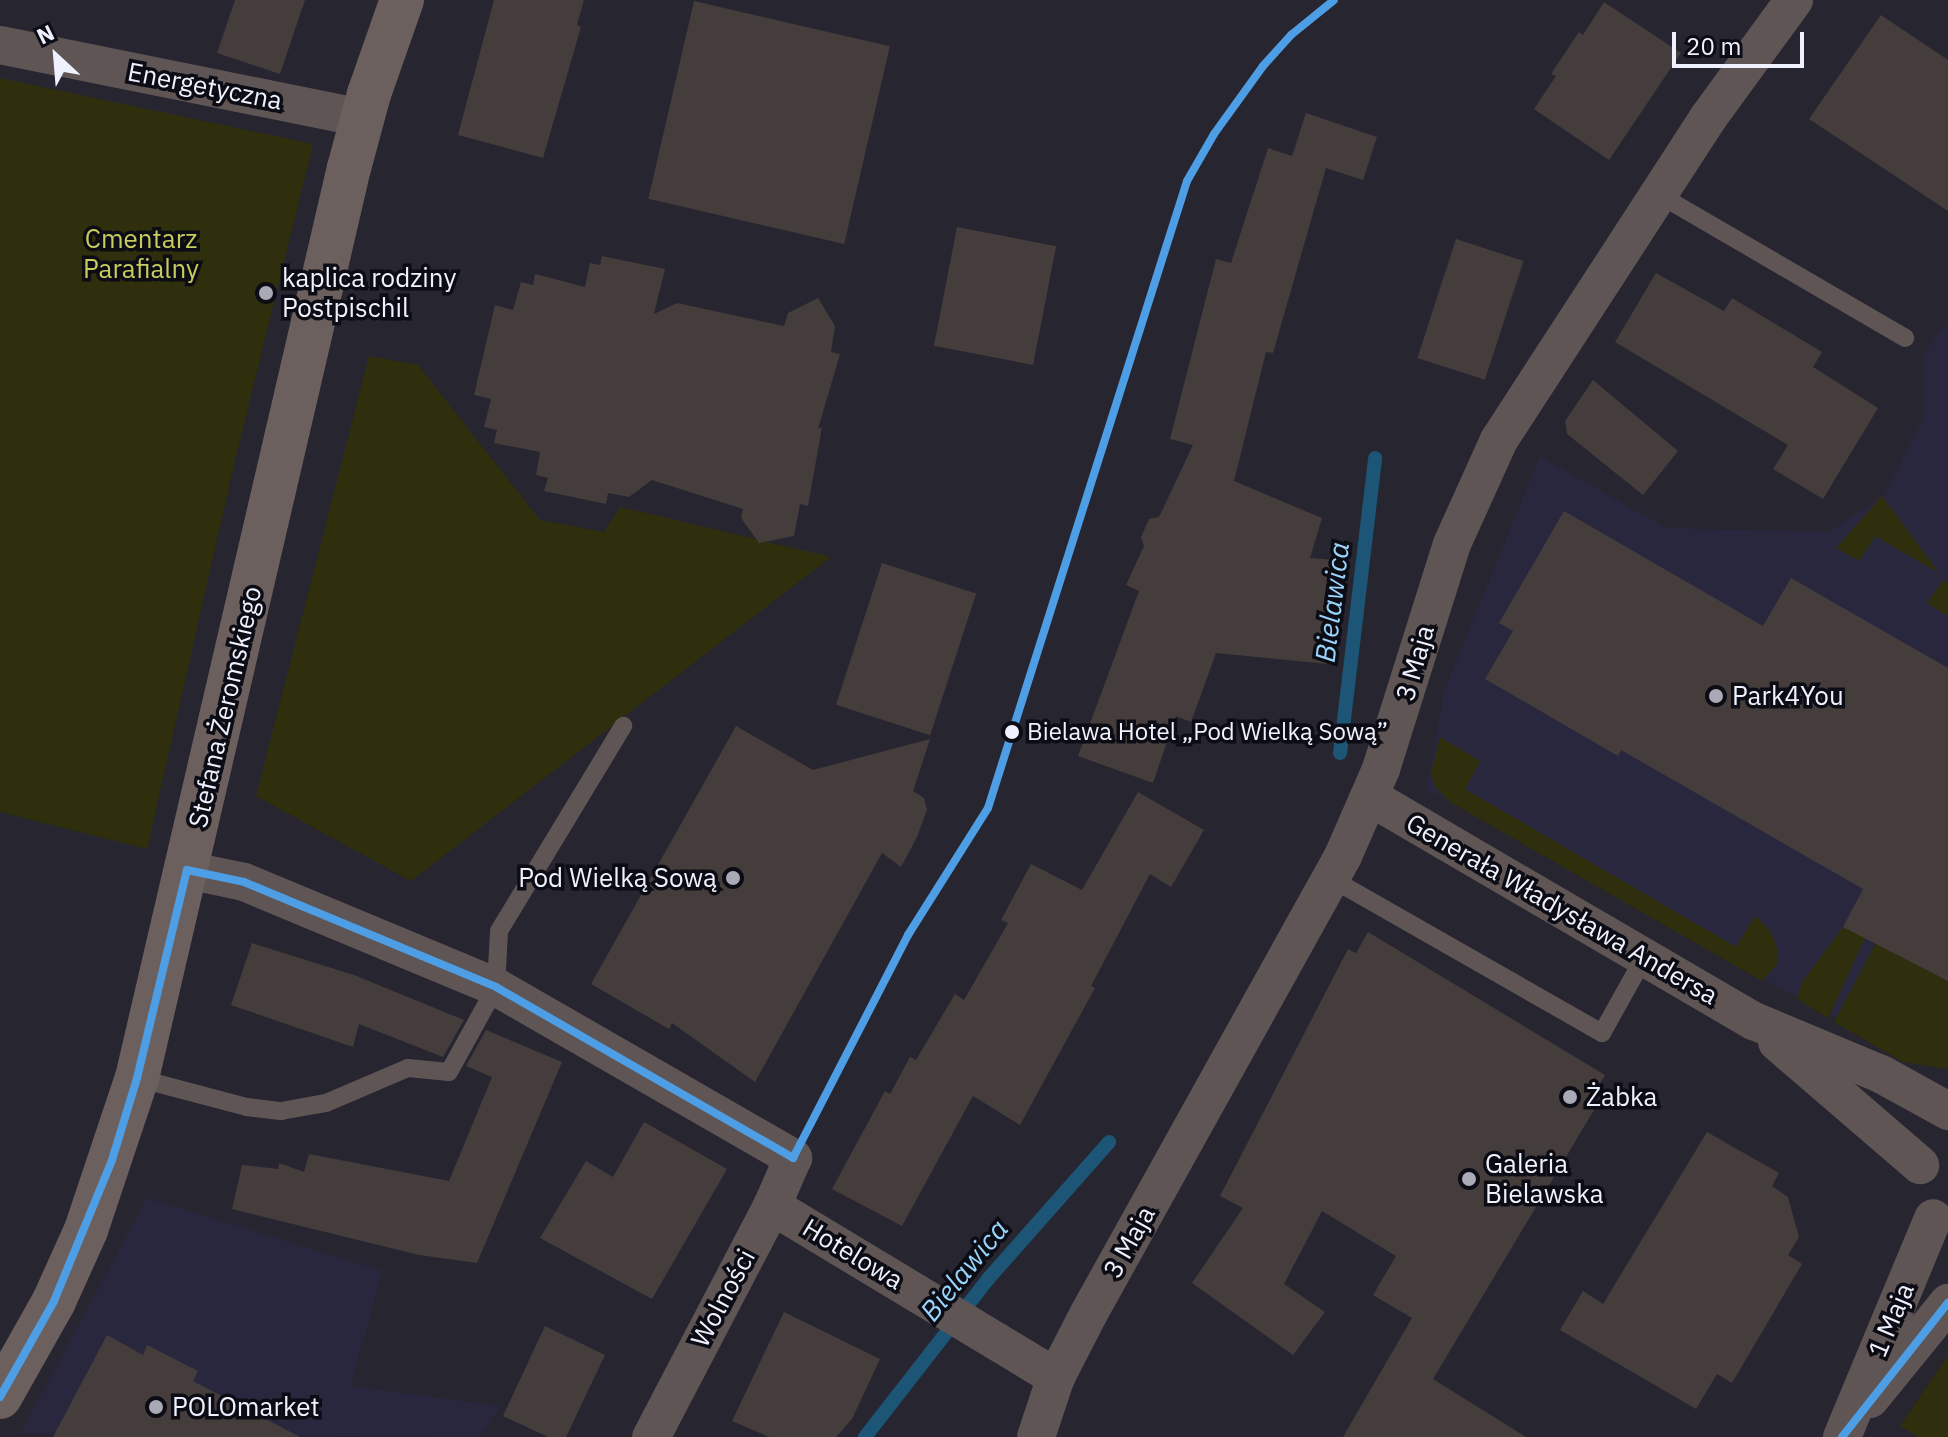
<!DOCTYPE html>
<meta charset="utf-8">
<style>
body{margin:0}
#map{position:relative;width:1948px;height:1437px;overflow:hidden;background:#262530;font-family:"IBM Plex Sans",sans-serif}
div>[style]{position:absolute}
.built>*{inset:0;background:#28273e}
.green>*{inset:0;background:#2f2f0d}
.stream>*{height:14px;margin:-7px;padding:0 7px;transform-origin:7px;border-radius:7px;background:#1c5575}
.building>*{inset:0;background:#453d3c;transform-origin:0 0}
.lane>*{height:18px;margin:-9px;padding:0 9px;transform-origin:9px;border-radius:9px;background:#5f5554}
.street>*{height:38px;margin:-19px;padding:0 19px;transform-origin:19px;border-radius:19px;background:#5f5554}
.secondary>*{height:44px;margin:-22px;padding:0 22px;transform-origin:22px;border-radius:22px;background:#6c605e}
.bus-1>*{height:8px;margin:-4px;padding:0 4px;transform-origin:4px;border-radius:4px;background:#4d9ee5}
.dots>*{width:22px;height:22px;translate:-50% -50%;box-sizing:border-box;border:4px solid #0c0c14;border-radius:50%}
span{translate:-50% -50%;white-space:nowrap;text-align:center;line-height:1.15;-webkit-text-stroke:7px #0c0c14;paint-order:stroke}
.bus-label{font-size:24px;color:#f0f1fe}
.left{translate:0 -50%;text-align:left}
.street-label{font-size:26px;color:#f0f1fe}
.park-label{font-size:26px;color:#c8cc5c}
.poi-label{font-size:26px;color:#f0f1fe}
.right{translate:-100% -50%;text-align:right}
.water-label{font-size:28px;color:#99d4fb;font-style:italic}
.north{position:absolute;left:16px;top:16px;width:80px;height:80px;-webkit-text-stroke:6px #0c0c14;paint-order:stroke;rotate:334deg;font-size:22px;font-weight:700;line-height:32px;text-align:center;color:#f0f1fe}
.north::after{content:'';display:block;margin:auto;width:28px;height:36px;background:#f0f1fe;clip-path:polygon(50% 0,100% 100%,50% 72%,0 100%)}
.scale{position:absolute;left:1672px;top:32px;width:132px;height:36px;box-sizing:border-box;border:4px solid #f0f1fe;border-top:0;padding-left:10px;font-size:24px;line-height:28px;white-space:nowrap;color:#f0f1fe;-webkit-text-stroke:6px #0c0c14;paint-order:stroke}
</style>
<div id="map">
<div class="built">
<i style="clip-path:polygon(1948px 320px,1948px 1064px,1915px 1059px,1780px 988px,1427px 789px,1444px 691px,1540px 456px,1666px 528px,1828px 532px,1883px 496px,1924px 417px,1924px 354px)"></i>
<i style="clip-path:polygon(147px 1198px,382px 1271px,351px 1386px,500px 1406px,480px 1437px,20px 1434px)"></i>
</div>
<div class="green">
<i style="clip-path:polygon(0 78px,313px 144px,233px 469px,147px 849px,0 812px)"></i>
<i style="clip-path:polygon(369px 356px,418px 365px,540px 520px,604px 532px,620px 507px,831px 557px,411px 881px,256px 796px)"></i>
<i style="clip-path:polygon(1882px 496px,1939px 573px,1875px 536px,1859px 561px,1836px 548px)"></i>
<i style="clip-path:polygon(1944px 579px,1948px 585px,1948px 616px,1927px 603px)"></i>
<i style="clip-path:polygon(1440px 737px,1480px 761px,1465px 789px,1736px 947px,1755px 916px,1769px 929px,1778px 949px,1778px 963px,1762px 981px,1450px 802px,1435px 787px,1431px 772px)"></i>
<i style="clip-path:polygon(1843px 927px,1865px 938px,1828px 1018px,1797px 999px,1802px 982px)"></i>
<i style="clip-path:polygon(1876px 943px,1948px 981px,1948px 1069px,1903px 1062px,1834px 1022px)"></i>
<i style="clip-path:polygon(1948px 1355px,1948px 1437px,1918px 1437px,1900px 1426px)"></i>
</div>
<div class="stream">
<i style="left:1340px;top:753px;width:297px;rotate:-83.2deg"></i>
<i style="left:865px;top:1437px;width:200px;rotate:-52.1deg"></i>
<i style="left:988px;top:1279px;width:183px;rotate:-48.5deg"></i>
</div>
<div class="building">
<i style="clip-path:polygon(235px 0,305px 0,280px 74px,217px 53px)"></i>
<i style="clip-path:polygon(494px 0,584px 0,577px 25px,581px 27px,543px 158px,458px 135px)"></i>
<i style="left:694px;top:1px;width:201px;height:203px;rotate:13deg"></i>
<i style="clip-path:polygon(1604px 2px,1681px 53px,1609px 160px,1534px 109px,1556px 76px,1551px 74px,1579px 32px,1583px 35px)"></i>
<i style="clip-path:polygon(1881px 15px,1948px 60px,1948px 211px,1809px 119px)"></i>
<i style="clip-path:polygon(1306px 113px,1377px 137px,1363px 180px,1326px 168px,1273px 353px,1266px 352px,1234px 481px,1322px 518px,1310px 558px,1336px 560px,1327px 664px,1216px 653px,1191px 722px,1176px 716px,1153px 783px,1078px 756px,1139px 591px,1126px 585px,1144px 546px,1141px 537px,1149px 519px,1159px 517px,1193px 445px,1170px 439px,1216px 259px,1231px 263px,1268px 148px,1292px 156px)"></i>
<i style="left:957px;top:227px;width:101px;height:121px;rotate:11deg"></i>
<i style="left:1456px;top:239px;width:71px;height:125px;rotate:18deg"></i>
<i style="clip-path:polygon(602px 256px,665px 269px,654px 314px,677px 303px,784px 326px,788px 313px,818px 298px,835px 326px,831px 352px,840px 354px,818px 429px,822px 427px,808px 506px,800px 504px,794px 536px,759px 543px,741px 518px,743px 509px,652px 480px,629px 497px,608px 493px,606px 504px,544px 491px,548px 478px,536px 475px,540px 452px,494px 443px,497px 430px,484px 427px,491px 399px,474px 395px,495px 305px,513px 310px,521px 282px,533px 285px,535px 274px,585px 287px,590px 263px,600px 265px)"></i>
<i style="clip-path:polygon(1656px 273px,1724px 311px,1732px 298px,1822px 352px,1813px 367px,1878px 408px,1823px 499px,1773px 469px,1788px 445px,1615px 342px)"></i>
<i style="clip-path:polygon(1593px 380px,1678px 451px,1643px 495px,1567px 434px,1565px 421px)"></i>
<i style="clip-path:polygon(1564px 511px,1763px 626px,1791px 578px,1948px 668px,1948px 981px,1843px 927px,1863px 889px,1621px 750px,1618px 756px,1485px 679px,1513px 631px,1499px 623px)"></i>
<i style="left:882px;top:563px;width:99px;height:149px;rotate:18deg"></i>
<i style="clip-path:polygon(736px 726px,813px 770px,930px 739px,913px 791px,924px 798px,927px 810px,917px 837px,901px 867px,882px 853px,755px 1082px,672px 1023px,669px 1029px,591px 984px)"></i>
<i style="clip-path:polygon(1138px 792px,1204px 830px,1171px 887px,1150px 874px,1091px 986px,1095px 988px,1020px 1125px,973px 1096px,902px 1226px,832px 1189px,885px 1091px,890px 1094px,910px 1057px,916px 1060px,955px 994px,964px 1000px,1008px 923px,1001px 920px,1031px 864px,1082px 890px)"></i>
<i style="clip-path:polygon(1368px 932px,1605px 1075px,1590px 1101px,1597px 1105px,1433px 1379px,1526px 1437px,1343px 1437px,1412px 1318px,1373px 1295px,1396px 1256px,1322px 1211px,1284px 1284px,1325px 1312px,1293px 1355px,1192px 1283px,1243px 1208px,1220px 1196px,1348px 949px,1356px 953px)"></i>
<i style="clip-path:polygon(252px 943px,354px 975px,464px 1020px,443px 1057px,359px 1024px,353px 1047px,231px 1005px)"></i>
<i style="clip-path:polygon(486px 1030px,562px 1062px,477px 1263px,419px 1255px,232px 1209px,242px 1165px,278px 1169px,279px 1163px,304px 1172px,309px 1154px,449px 1181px,492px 1077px,466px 1066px)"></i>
<i style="clip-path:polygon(644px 1122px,727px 1169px,652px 1299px,540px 1238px,586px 1161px,613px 1177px)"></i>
<i style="clip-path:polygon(1707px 1132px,1779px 1173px,1772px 1186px,1788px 1197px,1799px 1237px,1788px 1255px,1802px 1264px,1732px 1383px,1717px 1374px,1696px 1409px,1560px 1330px,1583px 1291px,1603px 1304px)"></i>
<i style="clip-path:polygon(784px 1312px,880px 1359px,852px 1419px,836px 1437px,769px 1437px,732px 1421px)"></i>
<i style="clip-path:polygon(545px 1326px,605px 1355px,566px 1437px,548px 1437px,503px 1416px)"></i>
<i style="clip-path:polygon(107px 1335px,143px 1355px,147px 1345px,198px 1371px,193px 1381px,300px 1437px,53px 1437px)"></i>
</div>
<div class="lane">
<i style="left:1658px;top:194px;width:286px;rotate:30.2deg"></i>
<i style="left:1332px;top:879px;width:311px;rotate:29.7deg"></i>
<i style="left:1602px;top:1033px;width:86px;rotate:-60.8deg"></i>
<i style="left:137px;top:1078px;width:114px;rotate:14.8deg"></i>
<i style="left:247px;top:1107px;width:34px;rotate:7deg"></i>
<i style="left:281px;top:1111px;width:46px;rotate:-10.1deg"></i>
<i style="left:326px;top:1103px;width:89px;rotate:-23.1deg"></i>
<i style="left:408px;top:1068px;width:41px;rotate:5.6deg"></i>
<i style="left:449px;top:1072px;width:97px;rotate:-61.1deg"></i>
<i style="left:496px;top:987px;width:56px;rotate:-86.9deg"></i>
<i style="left:499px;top:931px;width:240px;rotate:-58.8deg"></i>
</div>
<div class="street">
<i style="left:0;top:45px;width:369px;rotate:11.4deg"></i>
<i style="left:1370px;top:797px;width:445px;rotate:30.3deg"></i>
<i style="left:1754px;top:1021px;width:138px;rotate:22.7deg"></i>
<i style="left:1881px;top:1074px;width:77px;rotate:28.9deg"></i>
<i style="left:187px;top:870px;width:58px;rotate:11.9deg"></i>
<i style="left:244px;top:882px;width:273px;rotate:22.6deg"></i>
<i style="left:496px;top:987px;width:343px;rotate:29.9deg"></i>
<i style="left:793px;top:1158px;width:52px;rotate:113.6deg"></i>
<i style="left:772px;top:1206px;width:261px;rotate:117.6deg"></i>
<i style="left:1777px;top:1042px;width:189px;rotate:40.7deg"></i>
<i style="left:772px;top:1206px;width:332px;rotate:31.1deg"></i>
<i style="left:1870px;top:1399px;width:124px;rotate:-50.9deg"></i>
<i style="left:1036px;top:1437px;width:63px;rotate:-71.6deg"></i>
<i style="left:1056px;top:1377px;width:72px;rotate:-62.7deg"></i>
<i style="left:1089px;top:1313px;width:523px;rotate:-60.93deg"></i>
<i style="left:1343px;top:856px;width:95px;rotate:-66.4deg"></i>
<i style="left:1381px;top:769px;width:236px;rotate:-72.5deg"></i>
<i style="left:1452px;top:544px;width:114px;rotate:-65.7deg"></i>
<i style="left:1499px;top:440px;width:384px;rotate:-57deg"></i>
<i style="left:1708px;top:118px;width:146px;rotate:-53.9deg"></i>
<i style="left:1842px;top:1437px;width:237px;rotate:-67.4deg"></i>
</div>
<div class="secondary">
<i style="left:0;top:1397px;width:110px;rotate:-60.6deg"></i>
<i style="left:54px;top:1301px;width:78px;rotate:-65.7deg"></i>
<i style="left:86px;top:1230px;width:160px;rotate:-71.5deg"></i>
<i style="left:137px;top:1078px;width:934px;rotate:-76.89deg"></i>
<i style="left:349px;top:168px;width:77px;rotate:-74.9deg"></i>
<i style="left:369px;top:94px;width:100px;rotate:-70.7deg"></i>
</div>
<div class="bus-1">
<i style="left:187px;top:870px;width:58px;rotate:11.9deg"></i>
<i style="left:244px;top:882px;width:273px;rotate:22.6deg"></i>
<i style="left:496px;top:987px;width:343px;rotate:29.9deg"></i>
<i style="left:793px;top:1158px;width:251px;rotate:-62.7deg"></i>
<i style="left:908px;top:935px;width:150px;rotate:-57.8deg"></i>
<i style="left:988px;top:808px;width:658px;rotate:-72.39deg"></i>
<i style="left:1187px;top:181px;width:54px;rotate:-60.1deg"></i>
<i style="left:1214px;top:134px;width:84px;rotate:-54.2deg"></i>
<i style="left:1263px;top:66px;width:42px;rotate:-47.9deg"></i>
<i style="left:1291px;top:35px;width:55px;rotate:-39.1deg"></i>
<i style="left:0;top:1397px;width:110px;rotate:-60.6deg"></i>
<i style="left:54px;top:1301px;width:152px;rotate:-67.6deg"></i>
<i style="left:112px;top:1160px;width:86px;rotate:-73deg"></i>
<i style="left:137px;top:1078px;width:214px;rotate:-76.5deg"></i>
<i style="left:1842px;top:1437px;width:171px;rotate:-51.7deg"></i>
</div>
<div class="dots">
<i style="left:266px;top:293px;background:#a9aab6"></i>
<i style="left:1716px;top:696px;background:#a9aab6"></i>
<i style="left:1012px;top:732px;background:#f0f1fe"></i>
<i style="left:733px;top:878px;background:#a9aab6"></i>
<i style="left:1570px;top:1097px;background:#a9aab6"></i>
<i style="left:1469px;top:1179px;background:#a9aab6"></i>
<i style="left:156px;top:1407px;background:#a9aab6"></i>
</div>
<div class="bus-label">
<span class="left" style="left:1027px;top:732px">Bielawa Hotel „Pod Wielką Sową”</span>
</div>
<div class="street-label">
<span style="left:205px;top:86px;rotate:11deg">Energetyczna</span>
<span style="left:1415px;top:663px;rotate:-74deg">3 Maja</span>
<span style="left:225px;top:707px;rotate:-77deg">Stefana Żeromskiego</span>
<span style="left:1562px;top:909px;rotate:30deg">Generała Władysława Andersa</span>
<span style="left:1129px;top:1242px;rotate:-61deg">3 Maja</span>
<span style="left:853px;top:1254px;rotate:31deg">Hotelowa</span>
<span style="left:723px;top:1298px;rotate:-62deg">Wolności</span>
<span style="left:1891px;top:1320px;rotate:-67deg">1 Maja</span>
</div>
<div class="park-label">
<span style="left:141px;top:254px">Cmentarz<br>Parafialny</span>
</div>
<div class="poi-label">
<span class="left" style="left:282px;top:293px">kaplica rodziny<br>Postpischil</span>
<span class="left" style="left:1732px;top:696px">Park4You</span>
<span class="right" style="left:717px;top:878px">Pod Wielką Sową</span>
<span class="left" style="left:1586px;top:1097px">Żabka</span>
<span class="left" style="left:1485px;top:1179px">Galeria<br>Bielawska</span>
<span class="left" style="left:172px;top:1407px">POLOmarket</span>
</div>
<div class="water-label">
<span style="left:1332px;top:602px;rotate:-83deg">Bielawica</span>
<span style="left:964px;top:1270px;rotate:-51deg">Bielawica</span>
</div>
<div class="north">N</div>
<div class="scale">20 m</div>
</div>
